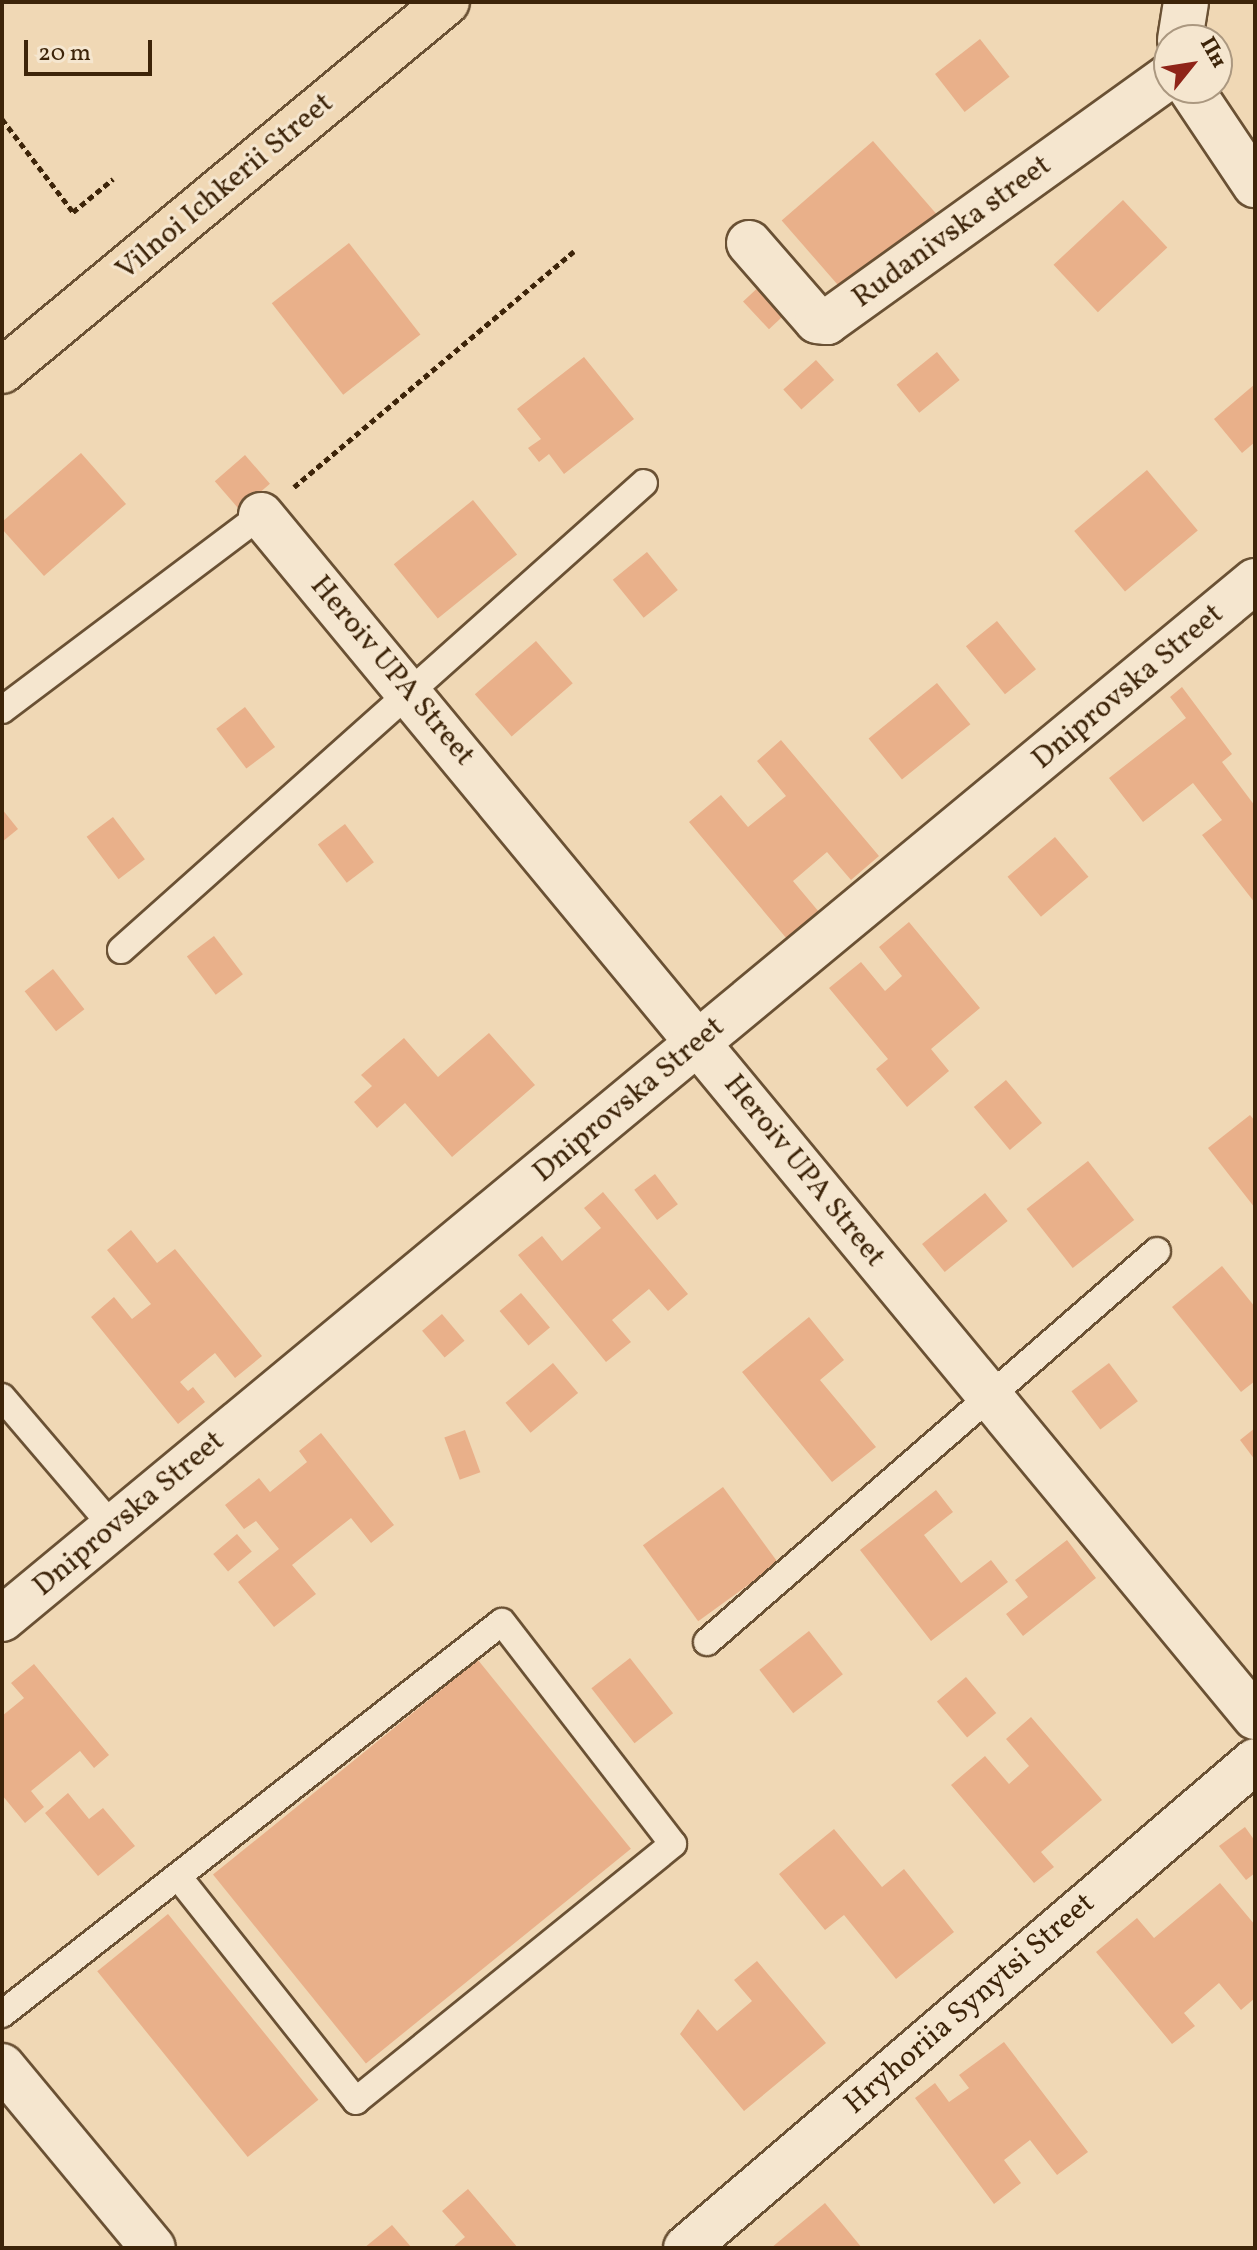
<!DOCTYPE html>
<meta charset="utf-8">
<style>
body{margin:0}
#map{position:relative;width:1257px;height:2250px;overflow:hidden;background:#f0d8b5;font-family:Vollkorn,serif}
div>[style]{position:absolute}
.building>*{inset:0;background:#e9b08a;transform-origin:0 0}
.path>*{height:5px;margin-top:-2.5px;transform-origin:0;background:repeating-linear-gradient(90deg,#3d2409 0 6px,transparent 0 10px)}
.roads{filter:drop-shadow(2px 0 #6a5134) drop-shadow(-2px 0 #6a5134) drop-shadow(0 2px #6a5134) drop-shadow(0 -2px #6a5134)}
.lane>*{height:26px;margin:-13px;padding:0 13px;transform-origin:13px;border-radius:13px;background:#f5e6cf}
.street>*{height:44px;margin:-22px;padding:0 22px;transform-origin:22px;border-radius:22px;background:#f5e6cf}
.secondary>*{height:44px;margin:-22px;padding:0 22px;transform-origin:22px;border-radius:22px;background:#f5e6cf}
.primary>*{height:44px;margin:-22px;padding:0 22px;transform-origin:22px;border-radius:22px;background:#f0d8b5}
span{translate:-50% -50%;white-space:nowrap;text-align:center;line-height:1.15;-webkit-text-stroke:6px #f5e6cf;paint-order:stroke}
.street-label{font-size:30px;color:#3d2409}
.frame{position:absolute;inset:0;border:4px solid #3d2409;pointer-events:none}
.north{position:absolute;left:1153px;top:24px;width:80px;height:80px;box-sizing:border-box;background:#f5e6cf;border:2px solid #ab9880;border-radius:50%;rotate:60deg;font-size:22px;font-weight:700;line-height:32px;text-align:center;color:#3d2409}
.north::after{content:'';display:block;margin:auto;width:28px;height:36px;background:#8f2418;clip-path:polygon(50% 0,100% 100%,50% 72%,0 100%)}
.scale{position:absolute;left:24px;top:40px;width:128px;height:36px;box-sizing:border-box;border:4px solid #3d2409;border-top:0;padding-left:10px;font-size:24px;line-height:28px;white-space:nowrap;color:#3d2409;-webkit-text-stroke:6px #f5e6cf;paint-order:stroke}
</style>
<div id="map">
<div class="building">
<i style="left:980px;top:39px;width:48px;height:57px;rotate:52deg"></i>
<i style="left:873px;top:141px;width:98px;height:121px;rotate:49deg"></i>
<i style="left:1123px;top:200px;width:65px;height:95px;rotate:47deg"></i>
<i style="left:349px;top:243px;width:116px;height:98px;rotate:52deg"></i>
<i style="left:765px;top:281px;width:38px;height:30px;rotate:47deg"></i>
<i style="left:937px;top:352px;width:36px;height:52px;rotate:51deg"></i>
<i style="clip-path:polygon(584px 357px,634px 419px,564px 474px,549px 454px,539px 462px,528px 448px,541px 439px,517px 409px)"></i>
<i style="left:816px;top:360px;width:27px;height:44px;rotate:48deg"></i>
<i style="clip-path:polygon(1255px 384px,1255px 442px,1242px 453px,1214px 419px)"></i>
<i style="clip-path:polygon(81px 453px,126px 504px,44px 576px,2px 529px,2px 522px)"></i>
<i style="left:245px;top:455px;width:38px;height:40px;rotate:49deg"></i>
<i style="left:1147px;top:470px;width:79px;height:95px;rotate:50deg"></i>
<i style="left:473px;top:500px;width:70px;height:102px;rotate:51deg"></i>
<i style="left:647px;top:552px;width:49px;height:44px;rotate:51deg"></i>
<i style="left:997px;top:621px;width:62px;height:40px;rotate:51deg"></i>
<i style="left:536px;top:641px;width:56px;height:81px;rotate:49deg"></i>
<i style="left:937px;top:683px;width:53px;height:88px;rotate:51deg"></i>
<i style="clip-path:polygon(1182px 687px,1232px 754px,1222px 762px,1255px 806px,1255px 903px,1202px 835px,1222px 820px,1193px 783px,1143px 822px,1109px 778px,1186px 718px,1170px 697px)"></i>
<i style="left:245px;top:707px;width:50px;height:36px;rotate:53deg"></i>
<i style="clip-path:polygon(781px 740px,879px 856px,851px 880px,827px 852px,793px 881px,819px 912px,787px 939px,689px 822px,721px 795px,748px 827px,786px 796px,757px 761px)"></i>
<i style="clip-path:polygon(2px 809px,18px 829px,2px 842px)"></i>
<i style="left:113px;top:817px;width:53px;height:33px;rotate:53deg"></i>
<i style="left:345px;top:824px;width:48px;height:34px;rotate:53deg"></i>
<i style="left:1055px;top:837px;width:52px;height:62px;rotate:50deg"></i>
<i style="clip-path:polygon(909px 922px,980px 1008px,931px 1049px,949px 1071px,907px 1107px,876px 1069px,888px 1059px,829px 988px,861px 962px,885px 991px,902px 976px,879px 947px)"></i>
<i style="left:214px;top:936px;width:48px;height:34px;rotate:53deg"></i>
<i style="left:53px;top:969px;width:51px;height:36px;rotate:52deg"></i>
<i style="clip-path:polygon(489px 1033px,535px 1085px,452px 1157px,405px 1103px,377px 1128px,354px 1102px,372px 1086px,361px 1075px,404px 1038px,438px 1077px)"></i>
<i style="left:1006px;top:1080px;width:56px;height:42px;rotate:50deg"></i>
<i style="clip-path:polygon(1250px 1115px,1255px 1121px,1255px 1208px,1208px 1148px)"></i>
<i style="left:1088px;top:1161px;width:75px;height:78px;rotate:52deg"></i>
<i style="left:655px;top:1174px;width:38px;height:26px;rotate:53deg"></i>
<i style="clip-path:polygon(603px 1192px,688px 1294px,668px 1311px,649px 1289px,612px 1320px,631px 1342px,606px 1362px,518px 1255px,542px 1236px,562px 1261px,601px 1228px,584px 1208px)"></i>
<i style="left:985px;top:1193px;width:36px;height:81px;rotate:51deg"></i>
<i style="clip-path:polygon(131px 1230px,157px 1263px,175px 1249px,262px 1356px,235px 1378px,215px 1353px,180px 1382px,188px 1391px,193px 1387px,205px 1402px,178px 1424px,91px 1317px,114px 1297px,132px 1319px,151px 1304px,107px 1250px)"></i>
<i style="clip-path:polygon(1222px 1266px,1255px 1307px,1255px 1381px,1241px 1392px,1172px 1307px)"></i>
<i style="left:521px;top:1293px;width:45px;height:28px;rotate:50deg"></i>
<i style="left:442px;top:1314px;width:35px;height:26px;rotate:50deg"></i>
<i style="clip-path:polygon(809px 1317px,844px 1360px,820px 1380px,876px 1447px,832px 1482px,742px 1372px)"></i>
<i style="left:553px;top:1363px;width:39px;height:62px;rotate:50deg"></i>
<i style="left:1109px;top:1363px;width:48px;height:47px;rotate:53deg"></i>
<i style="clip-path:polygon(1255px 1428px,1255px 1460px,1240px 1440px)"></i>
<i style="left:465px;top:1430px;width:45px;height:22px;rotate:70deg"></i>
<i style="clip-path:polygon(321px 1433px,394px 1525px,371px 1543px,351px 1518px,292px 1565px,316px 1594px,274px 1627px,238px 1582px,279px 1549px,256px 1521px,244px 1529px,225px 1505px,259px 1478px,270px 1492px,307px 1462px,299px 1451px)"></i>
<i style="left:723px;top:1487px;width:94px;height:99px;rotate:54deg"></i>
<i style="clip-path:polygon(936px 1490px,953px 1512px,924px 1535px,961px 1583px,991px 1560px,1008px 1582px,931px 1641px,860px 1550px)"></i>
<i style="left:237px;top:1534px;width:23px;height:31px;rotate:50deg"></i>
<i style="clip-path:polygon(1067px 1540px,1096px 1578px,1023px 1636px,1006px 1614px,1028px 1597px,1015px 1580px)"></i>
<i style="left:809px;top:1631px;width:55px;height:63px;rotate:52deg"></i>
<i style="left:630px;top:1658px;width:70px;height:49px;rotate:52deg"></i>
<i style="left:478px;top:1660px;width:243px;height:341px;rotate:51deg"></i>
<i style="clip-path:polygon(34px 1664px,109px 1755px,94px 1768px,80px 1751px,31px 1791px,44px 1807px,25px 1823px,2px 1795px,2px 1716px,24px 1698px,11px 1683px)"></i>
<i style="left:966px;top:1677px;width:47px;height:38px;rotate:50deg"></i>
<i style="clip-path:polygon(1031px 1717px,1102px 1800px,1041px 1852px,1054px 1867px,1034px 1883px,951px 1785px,985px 1756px,1009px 1784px,1029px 1766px,1006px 1739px)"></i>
<i style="clip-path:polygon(68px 1793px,89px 1819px,103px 1808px,135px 1846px,98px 1876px,45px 1813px)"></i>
<i style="clip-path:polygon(1245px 1827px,1255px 1841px,1255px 1873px,1246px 1880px,1219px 1846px)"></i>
<i style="clip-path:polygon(834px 1829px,882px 1887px,904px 1869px,954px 1932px,896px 1979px,844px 1915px,825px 1930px,779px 1874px)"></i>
<i style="clip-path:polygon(1220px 1883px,1255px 1925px,1255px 1998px,1241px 2010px,1219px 1983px,1184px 2013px,1195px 2026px,1172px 2044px,1096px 1952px,1137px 1918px,1154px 1938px)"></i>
<i style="left:168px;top:1914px;width:239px;height:91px;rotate:51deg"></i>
<i style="clip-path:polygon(757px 1961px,826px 2043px,744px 2111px,680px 2034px,698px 2009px,717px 2031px,752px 2001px,734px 1980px)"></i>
<i style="clip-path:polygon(1004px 2042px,1088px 2152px,1057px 2175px,1030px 2140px,1004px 2160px,1021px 2183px,994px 2204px,915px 2098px,935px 2083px,949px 2102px,969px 2088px,959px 2075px)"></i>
<i style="clip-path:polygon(468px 2189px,518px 2248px,452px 2248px,465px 2237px,442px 2211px)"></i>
<i style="clip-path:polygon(825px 2203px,862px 2248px,771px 2248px)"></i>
<i style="clip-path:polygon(392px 2225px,412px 2248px,364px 2248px)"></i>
</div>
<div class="path">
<i style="left:2px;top:119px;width:117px;rotate:52.6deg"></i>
<i style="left:73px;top:212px;width:52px;rotate:-39.5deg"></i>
<i style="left:294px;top:487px;width:366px;rotate:-40.1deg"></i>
</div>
<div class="roads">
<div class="lane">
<i style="left:2px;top:710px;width:324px;rotate:-37deg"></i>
<i style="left:121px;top:950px;width:701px;rotate:-41.76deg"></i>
<i style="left:2px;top:1397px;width:171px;rotate:49.5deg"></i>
<i style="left:707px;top:1642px;width:596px;rotate:-40.99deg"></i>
<i style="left:2px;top:2014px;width:635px;rotate:-38.1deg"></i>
<i style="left:502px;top:1622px;width:280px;rotate:52.4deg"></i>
<i style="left:673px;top:1844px;width:408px;rotate:141deg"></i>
<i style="left:356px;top:2101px;width:285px;rotate:-128.4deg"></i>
</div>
<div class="street">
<i style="left:1180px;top:40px;width:38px;rotate:-81deg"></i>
<i style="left:1190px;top:88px;width:117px;rotate:56.2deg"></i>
<i style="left:749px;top:243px;width:103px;rotate:48.9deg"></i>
<i style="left:817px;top:321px;width:10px;rotate:6deg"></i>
<i style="left:827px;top:322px;width:421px;rotate:-35.7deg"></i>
<i style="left:261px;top:515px;width:1560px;rotate:50.41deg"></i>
<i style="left:2px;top:1619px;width:1627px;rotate:-39.64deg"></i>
<i style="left:686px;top:2248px;width:749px;rotate:-40.56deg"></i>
</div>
<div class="secondary">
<i style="left:2px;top:2066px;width:236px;rotate:50.3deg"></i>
</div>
<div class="primary">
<i style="left:2px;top:371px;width:578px;rotate:-39.67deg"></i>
</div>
</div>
<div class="street-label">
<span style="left:225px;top:187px;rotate:-40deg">Vilnoi Ichkerii Street</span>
<span style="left:952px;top:232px;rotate:-36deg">Rudanivska street</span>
<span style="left:392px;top:671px;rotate:50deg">Heroiv UPA Street</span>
<span style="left:1128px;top:687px;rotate:-40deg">Dniprovska Street</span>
<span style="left:629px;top:1100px;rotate:-40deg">Dniprovska Street</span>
<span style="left:804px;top:1171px;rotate:51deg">Heroiv UPA Street</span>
<span style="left:129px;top:1514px;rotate:-40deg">Dniprovska Street</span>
<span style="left:970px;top:2004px;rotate:-41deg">Hryhoriia Synytsi Street</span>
</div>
<div class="frame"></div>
<div class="north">Пн</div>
<div class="scale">20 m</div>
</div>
